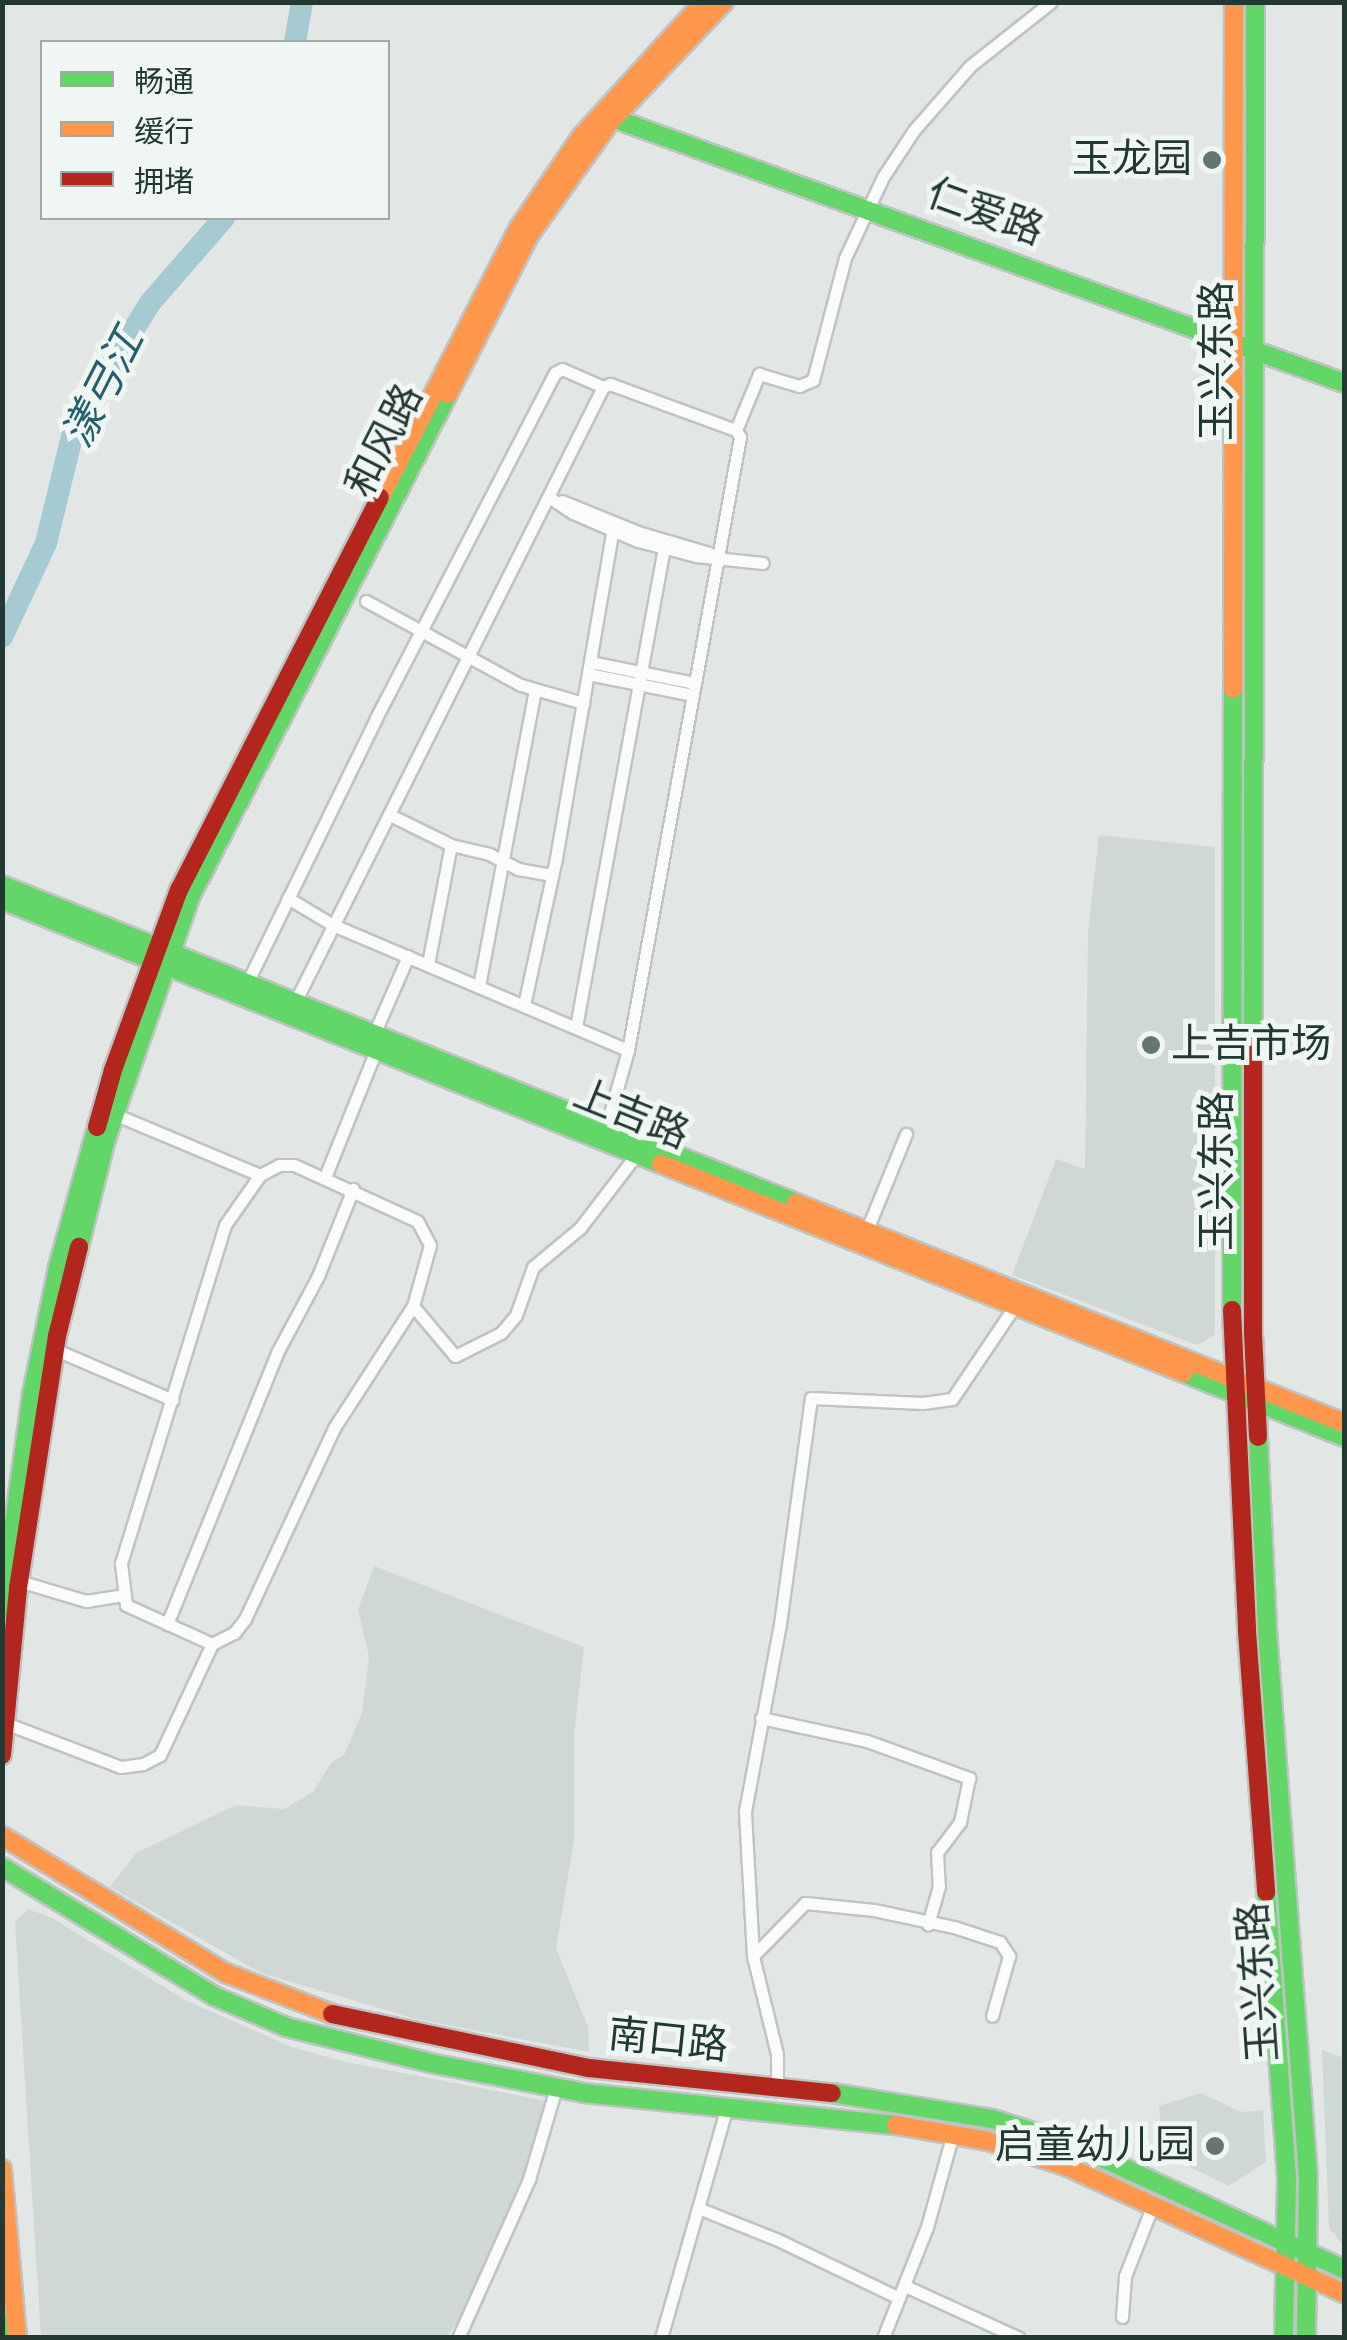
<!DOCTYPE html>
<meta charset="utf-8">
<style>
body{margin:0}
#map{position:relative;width:1347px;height:2340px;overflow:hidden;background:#e2e7e5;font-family:"Alegreya Sans","Noto Sans SC",sans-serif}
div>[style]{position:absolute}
.built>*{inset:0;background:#d0d8d5}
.river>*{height:22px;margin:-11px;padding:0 11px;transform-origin:11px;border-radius:11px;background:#a6cad2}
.roads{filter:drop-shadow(2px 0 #bfc4c2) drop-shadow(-2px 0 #bfc4c2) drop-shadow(0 2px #bfc4c2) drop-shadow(0 -2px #bfc4c2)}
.street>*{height:11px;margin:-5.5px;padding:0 5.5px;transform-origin:5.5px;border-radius:5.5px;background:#fbfbfb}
.fast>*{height:18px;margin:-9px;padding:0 9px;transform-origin:9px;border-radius:9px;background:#63d668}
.slow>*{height:18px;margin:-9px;padding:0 9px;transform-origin:9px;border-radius:9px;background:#ff974d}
.jam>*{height:18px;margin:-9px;padding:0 9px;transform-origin:9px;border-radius:9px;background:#b3261e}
.dots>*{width:28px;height:28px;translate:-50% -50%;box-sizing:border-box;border:5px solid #f0f6f3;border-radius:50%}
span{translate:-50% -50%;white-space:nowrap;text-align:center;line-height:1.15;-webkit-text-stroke:10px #f0f6f3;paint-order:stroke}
.poi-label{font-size:40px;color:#223833}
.right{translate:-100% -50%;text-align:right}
.left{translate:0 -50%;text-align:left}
.street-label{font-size:40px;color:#223833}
.water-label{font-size:42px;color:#235f6d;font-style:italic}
.frame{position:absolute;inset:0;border:5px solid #223833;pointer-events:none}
.legend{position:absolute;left:40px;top:40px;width:350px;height:180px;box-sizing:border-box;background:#f0f6f3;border:2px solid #9eaaa6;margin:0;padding:12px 18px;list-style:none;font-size:30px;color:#223833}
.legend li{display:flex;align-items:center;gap:20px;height:50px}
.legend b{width:50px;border:2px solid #9eaaa6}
</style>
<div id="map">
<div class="built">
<i style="clip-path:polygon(1099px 835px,1215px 847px,1215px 1335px,1197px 1345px,1012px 1275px,1056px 1159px,1085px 1169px,1088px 932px)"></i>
<i style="clip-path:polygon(374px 1566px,584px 1647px,574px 1736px,574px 1840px,556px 1948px,588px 2027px,589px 2052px,416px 2019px,261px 1973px,110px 1887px,136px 1853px,236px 1805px,284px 1809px,313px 1792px,331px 1763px,344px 1755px,362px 1713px,369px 1657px,358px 1610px)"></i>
<i style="clip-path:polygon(28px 1909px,52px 1918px,187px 2001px,292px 2047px,346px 2062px,547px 2101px,524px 2182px,463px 2316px,446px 2337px,41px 2337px,15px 1922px)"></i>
<i style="clip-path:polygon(1322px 2050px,1344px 2058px,1344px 2246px,1329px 2228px)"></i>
<i style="clip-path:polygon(1201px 2093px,1241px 2112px,1263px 2110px,1266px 2162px,1229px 2186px,1163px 2154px,1159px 2106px)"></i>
</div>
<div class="river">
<i style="left:295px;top:42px;width:41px;rotate:-80.1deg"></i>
<i style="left:2px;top:637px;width:104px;rotate:-64.9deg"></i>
<i style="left:46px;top:543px;width:122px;rotate:-76.3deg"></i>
<i style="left:75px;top:424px;width:142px;rotate:-58.2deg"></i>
<i style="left:150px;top:303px;width:113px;rotate:-49deg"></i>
</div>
<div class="roads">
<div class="street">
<i style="left:736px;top:430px;width:61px;rotate:-67.7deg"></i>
<i style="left:759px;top:374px;width:42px;rotate:16.7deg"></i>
<i style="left:799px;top:386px;width:15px;rotate:-23deg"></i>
<i style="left:813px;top:380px;width:126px;rotate:-75.3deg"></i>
<i style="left:845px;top:258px;width:89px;rotate:-64.9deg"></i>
<i style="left:883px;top:177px;width:56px;rotate:-56.6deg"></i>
<i style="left:914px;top:130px;width:85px;rotate:-48.8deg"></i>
<i style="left:970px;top:66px;width:103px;rotate:-38.3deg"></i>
<i style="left:549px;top:497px;width:29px;rotate:34deg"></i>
<i style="left:573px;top:513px;width:71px;rotate:23.3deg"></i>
<i style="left:638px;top:541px;width:60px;rotate:14.5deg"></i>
<i style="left:696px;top:556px;width:67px;rotate:6deg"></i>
<i style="left:562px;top:501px;width:85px;rotate:22.1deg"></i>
<i style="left:641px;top:533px;width:71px;rotate:16.4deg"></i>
<i style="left:366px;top:601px;width:176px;rotate:28.5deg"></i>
<i style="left:521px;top:685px;width:65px;rotate:16.2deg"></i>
<i style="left:590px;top:662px;width:106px;rotate:11.4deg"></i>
<i style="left:588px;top:674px;width:106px;rotate:11.4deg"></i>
<i style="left:390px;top:815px;width:68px;rotate:26.2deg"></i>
<i style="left:451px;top:845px;width:39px;rotate:13deg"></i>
<i style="left:489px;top:854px;width:33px;rotate:27deg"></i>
<i style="left:518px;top:869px;width:35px;rotate:10deg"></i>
<i style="left:288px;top:898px;width:52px;rotate:31deg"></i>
<i style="left:333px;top:925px;width:320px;rotate:23deg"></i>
<i style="left:428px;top:964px;width:121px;rotate:-79.1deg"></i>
<i style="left:247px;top:983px;width:295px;rotate:-64deg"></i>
<i style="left:376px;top:718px;width:389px;rotate:-62.6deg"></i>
<i style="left:555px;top:373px;width:8px;rotate:-30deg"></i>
<i style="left:562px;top:369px;width:45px;rotate:23.7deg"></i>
<i style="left:603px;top:387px;width:8px;rotate:-23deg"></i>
<i style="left:610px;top:384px;width:134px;rotate:20.1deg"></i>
<i style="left:736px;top:430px;width:8px;rotate:60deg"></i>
<i style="left:740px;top:437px;width:623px;rotate:100.35deg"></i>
<i style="left:628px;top:1050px;width:81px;rotate:105.8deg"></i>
<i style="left:479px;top:986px;width:301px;rotate:-79.3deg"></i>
<i style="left:295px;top:1002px;width:688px;rotate:-63.4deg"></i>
<i style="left:524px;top:1005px;width:150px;rotate:-77.7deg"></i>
<i style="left:556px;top:858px;width:340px;rotate:-80.2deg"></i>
<i style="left:576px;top:1027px;width:486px;rotate:-79.6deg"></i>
<i style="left:374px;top:1034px;width:85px;rotate:-66.4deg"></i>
<i style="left:114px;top:1114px;width:158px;rotate:22.7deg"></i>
<i style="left:325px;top:1177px;width:137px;rotate:-68.1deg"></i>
<i style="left:866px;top:1232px;width:106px;rotate:-67.8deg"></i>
<i style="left:413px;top:1306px;width:65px;rotate:50deg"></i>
<i style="left:455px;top:1356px;width:51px;rotate:-26.6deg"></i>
<i style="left:501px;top:1333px;width:23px;rotate:-50deg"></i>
<i style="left:516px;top:1315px;width:51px;rotate:-70.5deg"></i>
<i style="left:533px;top:1267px;width:61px;rotate:-39.7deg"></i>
<i style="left:580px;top:1228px;width:92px;rotate:-52.5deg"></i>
<i style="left:54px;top:1349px;width:129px;rotate:23.2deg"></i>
<i style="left:19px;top:1581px;width:70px;rotate:16.6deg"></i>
<i style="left:86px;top:1601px;width:36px;rotate:-9deg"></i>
<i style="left:167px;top:1624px;width:295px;rotate:-67.9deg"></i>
<i style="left:278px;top:1351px;width:85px;rotate:-61.9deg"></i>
<i style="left:318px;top:1276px;width:94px;rotate:-68.1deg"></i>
<i style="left:761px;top:1718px;width:108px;rotate:12.2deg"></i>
<i style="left:867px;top:1741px;width:109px;rotate:19.9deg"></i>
<i style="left:969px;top:1778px;width:45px;rotate:101.6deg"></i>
<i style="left:960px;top:1822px;width:38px;rotate:127deg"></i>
<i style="left:937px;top:1852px;width:34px;rotate:87deg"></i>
<i style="left:939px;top:1886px;width:40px;rotate:106deg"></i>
<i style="left:5px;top:1723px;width:124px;rotate:20.8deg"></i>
<i style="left:121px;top:1767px;width:22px;rotate:-8deg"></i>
<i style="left:143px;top:1764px;width:19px;rotate:-28deg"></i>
<i style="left:160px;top:1755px;width:123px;rotate:-64.9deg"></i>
<i style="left:212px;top:1644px;width:25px;rotate:-27deg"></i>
<i style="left:234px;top:1633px;width:18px;rotate:-52deg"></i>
<i style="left:245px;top:1619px;width:211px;rotate:-65deg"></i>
<i style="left:334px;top:1428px;width:145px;rotate:-57.1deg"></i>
<i style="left:413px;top:1306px;width:63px;rotate:-74.4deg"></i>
<i style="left:430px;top:1245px;width:27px;rotate:-118deg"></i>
<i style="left:417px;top:1221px;width:135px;rotate:-155.5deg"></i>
<i style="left:294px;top:1165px;width:15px;rotate:180deg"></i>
<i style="left:279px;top:1165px;width:21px;rotate:152deg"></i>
<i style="left:260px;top:1175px;width:61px;rotate:125deg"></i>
<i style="left:225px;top:1225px;width:354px;rotate:107.1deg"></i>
<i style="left:121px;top:1563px;width:42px;rotate:83.2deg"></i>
<i style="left:126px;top:1605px;width:94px;rotate:24.4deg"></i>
<i style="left:753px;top:1956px;width:74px;rotate:-45.5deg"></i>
<i style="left:805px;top:1903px;width:69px;rotate:5.8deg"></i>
<i style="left:874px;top:1910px;width:82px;rotate:12deg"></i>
<i style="left:954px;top:1927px;width:48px;rotate:18.1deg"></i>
<i style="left:1000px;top:1942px;width:17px;rotate:57deg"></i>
<i style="left:1009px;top:1956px;width:62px;rotate:105.8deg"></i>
<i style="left:777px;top:2087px;width:33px;rotate:-90deg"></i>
<i style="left:777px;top:2054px;width:101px;rotate:-103.8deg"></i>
<i style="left:753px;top:1956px;width:145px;rotate:-93.2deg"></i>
<i style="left:745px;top:1811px;width:190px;rotate:-79.4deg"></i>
<i style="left:780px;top:1624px;width:228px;rotate:-82.2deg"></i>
<i style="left:811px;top:1398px;width:112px;rotate:2.6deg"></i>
<i style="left:923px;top:1403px;width:29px;rotate:-8deg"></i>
<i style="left:952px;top:1399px;width:111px;rotate:-56deg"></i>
<i style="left:698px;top:2208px;width:84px;rotate:21.7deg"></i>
<i style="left:776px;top:2239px;width:136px;rotate:25.6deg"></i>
<i style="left:905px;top:2286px;width:125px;rotate:24.5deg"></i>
<i style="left:1122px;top:2317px;width:41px;rotate:-85.8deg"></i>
<i style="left:1125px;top:2276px;width:74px;rotate:-68.6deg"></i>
<i style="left:458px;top:2338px;width:174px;rotate:-65.9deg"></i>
<i style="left:529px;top:2179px;width:95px;rotate:-73.5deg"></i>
<i style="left:661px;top:2338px;width:241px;rotate:-74.1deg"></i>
<i style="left:883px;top:2338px;width:119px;rotate:-68.4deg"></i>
<i style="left:927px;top:2227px;width:98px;rotate:-74.5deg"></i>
</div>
<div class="fast">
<i style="left:607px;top:116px;width:784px;rotate:19.91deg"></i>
<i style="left:2px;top:885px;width:855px;rotate:21.83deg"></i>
<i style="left:2px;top:900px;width:710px;rotate:21.83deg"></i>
<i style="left:1253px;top:1035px;width:1033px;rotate:-89.89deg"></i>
<i style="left:79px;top:1247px;width:111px;rotate:-76deg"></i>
<i style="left:106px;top:1139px;width:258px;rotate:-70.8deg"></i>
<i style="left:191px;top:895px;width:563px;rotate:-62.84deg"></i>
<i style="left:1232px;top:1310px;width:621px;rotate:-89.91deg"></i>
<i style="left:1184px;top:1373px;width:172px;rotate:21.8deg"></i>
<i style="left:1258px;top:1437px;width:193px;rotate:87.3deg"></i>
<i style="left:1267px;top:1630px;width:548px;rotate:85.71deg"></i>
<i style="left:1308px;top:2176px;width:162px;rotate:90.7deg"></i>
<i style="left:2px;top:1610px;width:218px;rotate:-82.1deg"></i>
<i style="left:32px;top:1394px;width:130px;rotate:-78.4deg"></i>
<i style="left:58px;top:1267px;width:145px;rotate:-74.4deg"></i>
<i style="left:2px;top:1867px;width:248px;rotate:31.3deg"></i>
<i style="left:214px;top:1996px;width:78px;rotate:23.3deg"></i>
<i style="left:286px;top:2027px;width:148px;rotate:14deg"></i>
<i style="left:430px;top:2063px;width:157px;rotate:11deg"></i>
<i style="left:584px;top:2093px;width:314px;rotate:5.9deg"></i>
<i style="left:1266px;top:1892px;width:286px;rotate:85.8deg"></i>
<i style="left:1287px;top:2177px;width:161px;rotate:91.1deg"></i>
<i style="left:832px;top:2093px;width:163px;rotate:9.2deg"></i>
<i style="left:993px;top:2119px;width:85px;rotate:17.8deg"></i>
<i style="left:1074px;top:2145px;width:297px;rotate:24.7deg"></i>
<i style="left:2px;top:2323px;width:15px;rotate:82deg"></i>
</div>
<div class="slow">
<i style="left:448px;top:394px;width:180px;rotate:-62.9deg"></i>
<i style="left:530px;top:234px;width:138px;rotate:-54.5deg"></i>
<i style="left:610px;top:122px;width:166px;rotate:-46.5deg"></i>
<i style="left:380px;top:498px;width:304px;rotate:-62.8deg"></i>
<i style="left:519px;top:228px;width:110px;rotate:-55.7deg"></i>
<i style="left:581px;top:137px;width:183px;rotate:-47.7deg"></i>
<i style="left:1233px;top:689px;width:687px;rotate:-89.92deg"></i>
<i style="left:661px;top:1164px;width:563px;rotate:21.78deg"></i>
<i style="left:796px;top:1203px;width:591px;rotate:21.87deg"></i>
<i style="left:2px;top:1836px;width:263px;rotate:31.5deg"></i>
<i style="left:226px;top:1973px;width:114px;rotate:21.1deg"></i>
<i style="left:896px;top:2125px;width:93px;rotate:9.9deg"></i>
<i style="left:988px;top:2141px;width:82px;rotate:17.8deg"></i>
<i style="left:1066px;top:2166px;width:306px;rotate:24.6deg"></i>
<i style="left:2px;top:2169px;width:170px;rotate:84.9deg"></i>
</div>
<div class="jam">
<i style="left:1253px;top:1035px;width:299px;rotate:90deg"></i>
<i style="left:1253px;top:1334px;width:103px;rotate:87.2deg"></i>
<i style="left:97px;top:1127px;width:59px;rotate:-74.3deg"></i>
<i style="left:113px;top:1070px;width:192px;rotate:-69.9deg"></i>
<i style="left:179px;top:890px;width:441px;rotate:-62.9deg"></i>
<i style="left:1232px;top:1310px;width:321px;rotate:87.3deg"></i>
<i style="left:1247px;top:1631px;width:262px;rotate:85.8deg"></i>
<i style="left:2px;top:1755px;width:168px;rotate:-84.5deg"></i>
<i style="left:18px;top:1588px;width:255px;rotate:-81.2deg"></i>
<i style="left:57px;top:1336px;width:92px;rotate:-76.1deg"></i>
<i style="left:332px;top:2014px;width:262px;rotate:11.9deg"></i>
<i style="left:588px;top:2068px;width:245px;rotate:5.9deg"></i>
</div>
</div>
<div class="dots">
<i style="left:1212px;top:160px;background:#657571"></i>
<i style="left:1151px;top:1045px;background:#657571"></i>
<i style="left:1215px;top:2146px;background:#657571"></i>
</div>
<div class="poi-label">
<span class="right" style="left:1192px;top:160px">玉龙园</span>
<span class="left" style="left:1171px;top:1045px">上吉市场</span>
<span class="right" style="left:1195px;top:2146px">启童幼儿园</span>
</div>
<div class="street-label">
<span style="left:985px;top:213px;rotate:20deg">仁爱路</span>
<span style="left:1218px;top:361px;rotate:-90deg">玉兴东路</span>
<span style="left:385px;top:441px;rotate:-63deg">和风路</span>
<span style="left:631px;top:1115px;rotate:22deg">上吉路</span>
<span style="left:1218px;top:1171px;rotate:-90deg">玉兴东路</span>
<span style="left:1259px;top:1982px;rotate:-94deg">玉兴东路</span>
<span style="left:668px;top:2041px;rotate:6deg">南口路</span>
</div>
<div class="water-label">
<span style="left:104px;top:388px;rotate:-63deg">漾弓江</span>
</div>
<div class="frame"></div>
<ul class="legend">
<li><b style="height:12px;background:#63d668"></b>畅通</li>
<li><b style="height:12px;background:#ff974d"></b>缓行</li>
<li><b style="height:12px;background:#b3261e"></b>拥堵</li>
</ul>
</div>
